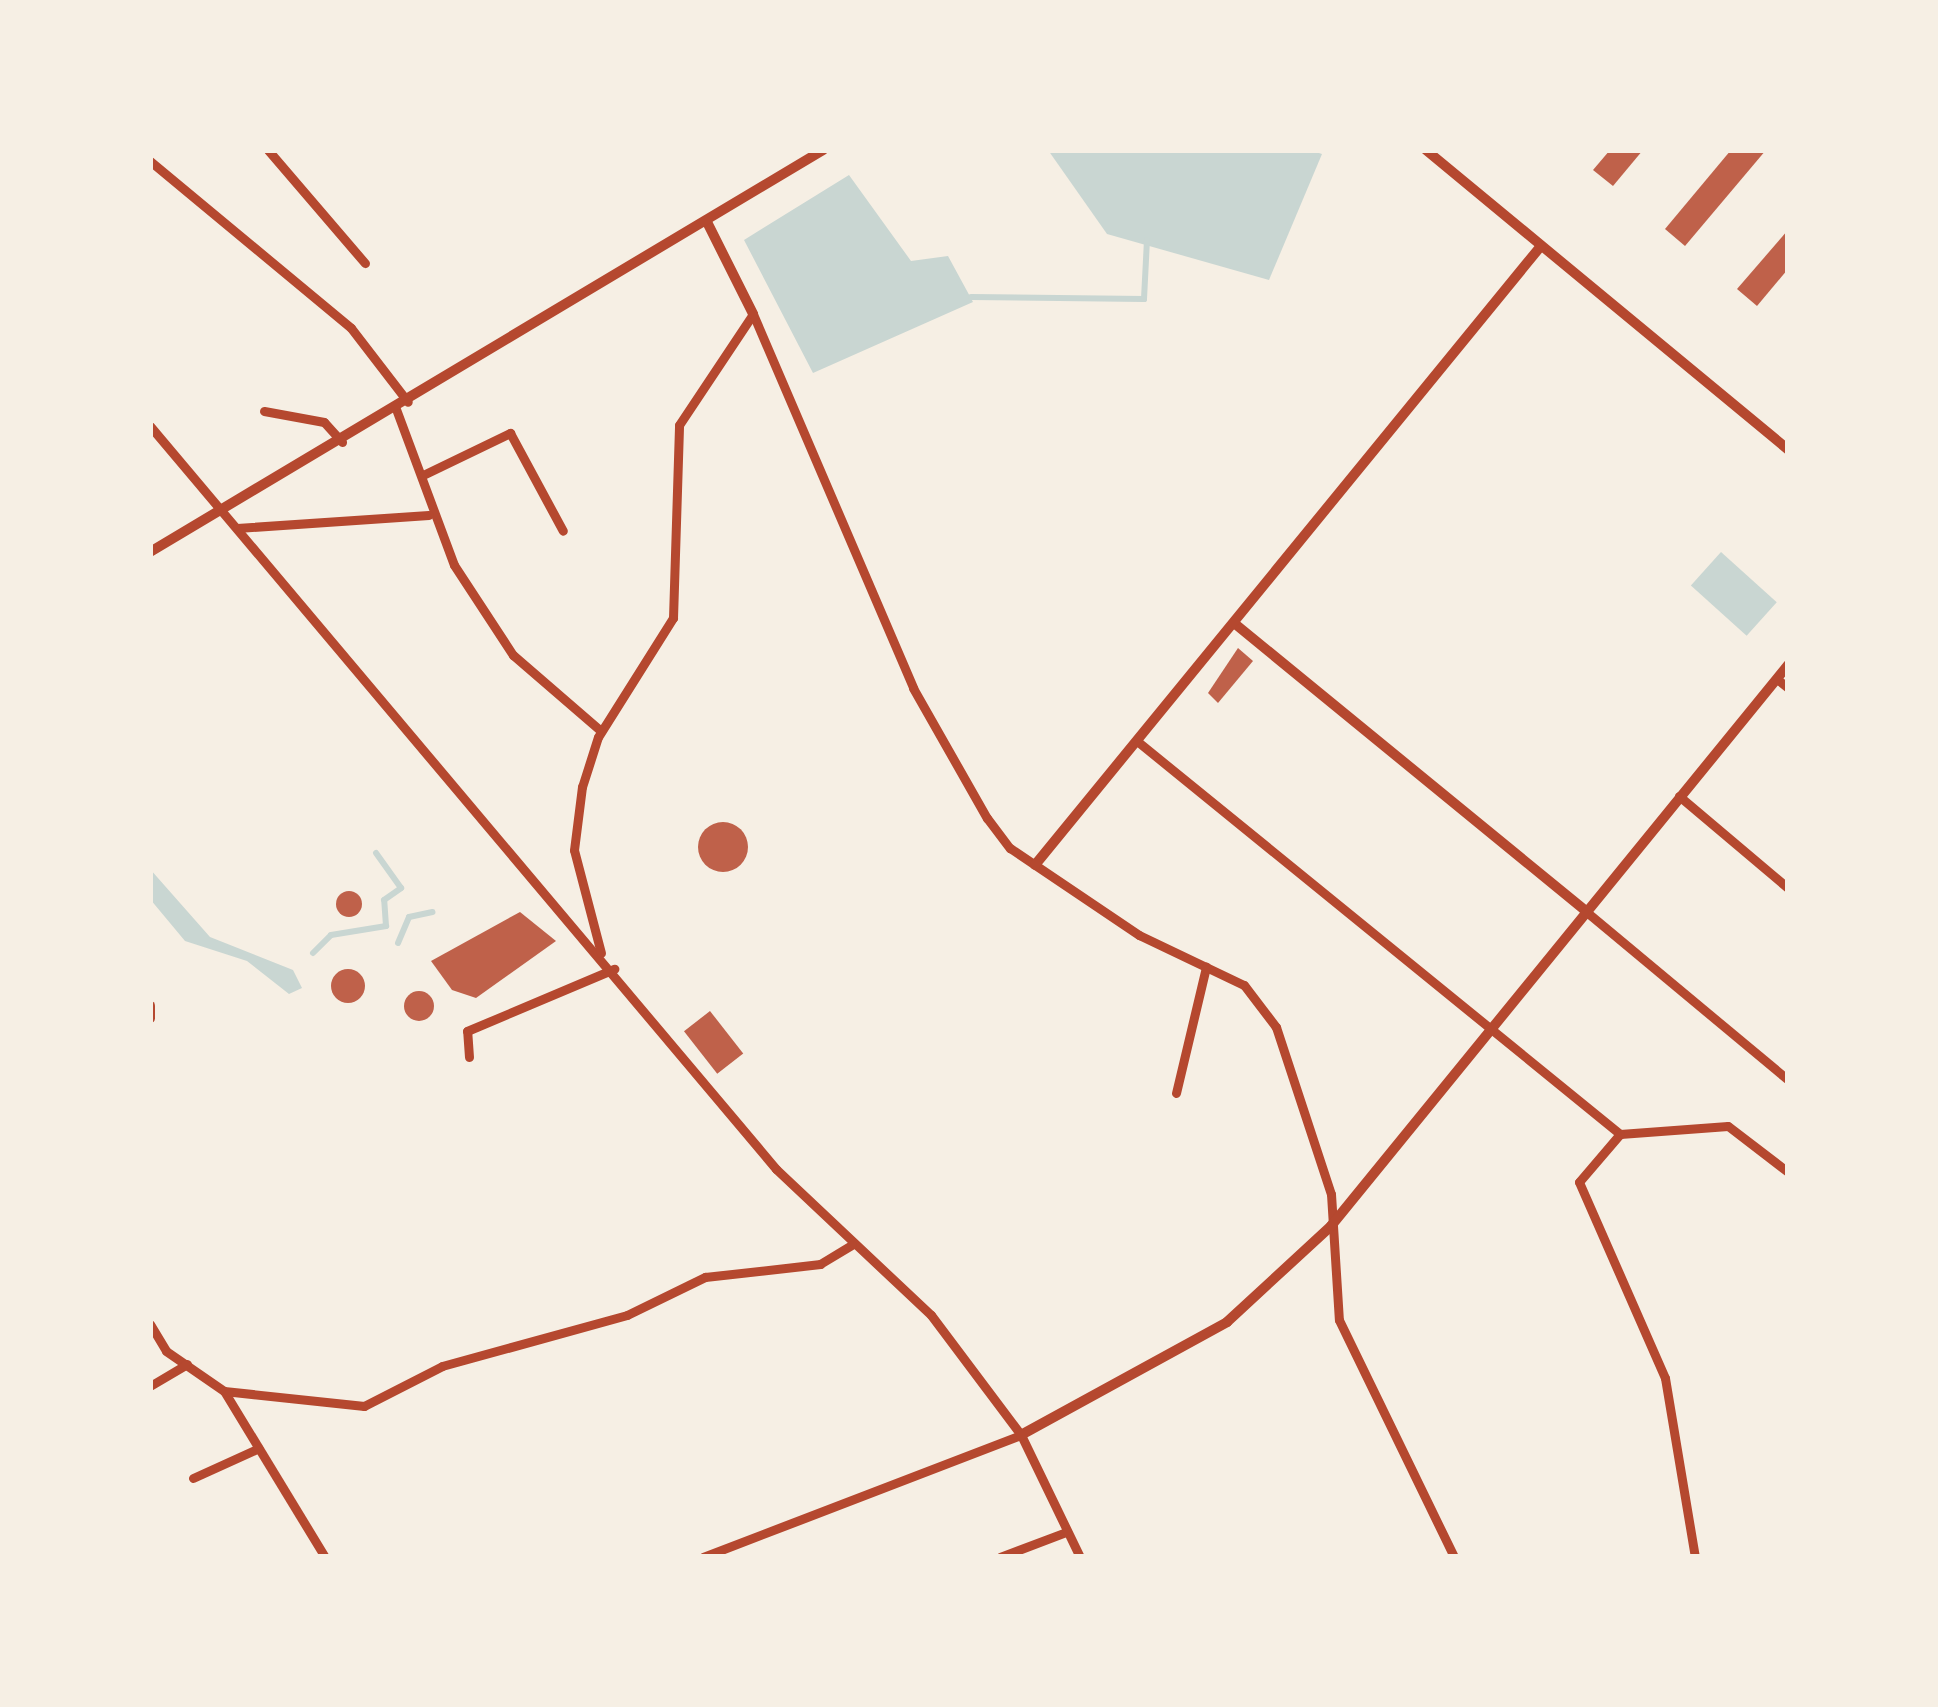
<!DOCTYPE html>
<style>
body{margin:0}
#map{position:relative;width:1938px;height:1707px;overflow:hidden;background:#f6efe4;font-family:"IBM Plex Sans",sans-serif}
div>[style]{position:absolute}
.water>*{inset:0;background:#c9d6d2;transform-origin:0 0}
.stream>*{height:6px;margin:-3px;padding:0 3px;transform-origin:3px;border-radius:3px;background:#c9d6d2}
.building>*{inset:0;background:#bf614a;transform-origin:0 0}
.round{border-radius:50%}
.minor>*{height:9px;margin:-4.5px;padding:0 4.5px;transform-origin:4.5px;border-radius:4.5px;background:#b5482f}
.tertiary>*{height:10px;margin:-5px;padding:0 5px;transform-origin:5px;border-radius:5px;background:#b5482f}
span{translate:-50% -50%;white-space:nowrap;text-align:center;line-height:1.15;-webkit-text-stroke:10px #f6efe4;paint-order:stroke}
.frame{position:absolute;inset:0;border:153px solid #f6efe4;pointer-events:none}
</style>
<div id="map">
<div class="water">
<i style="clip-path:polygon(1048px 150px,1310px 150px,1322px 154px,1269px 280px,1107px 234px)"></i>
<i style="clip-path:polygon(849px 175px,911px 261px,948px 256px,973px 302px,813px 373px,744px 240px)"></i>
<i style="left:1721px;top:552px;width:75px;height:45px;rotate:42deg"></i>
<i style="clip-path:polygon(150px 869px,210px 937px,293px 970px,302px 988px,289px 994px,247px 961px,185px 941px,150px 899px)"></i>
</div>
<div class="stream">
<i style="left:971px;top:297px;width:173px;rotate:0.7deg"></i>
<i style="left:1144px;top:299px;width:59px;rotate:-87.1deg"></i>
<i style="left:398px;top:943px;width:28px;rotate:-67deg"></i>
<i style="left:409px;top:917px;width:24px;rotate:-12deg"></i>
<i style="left:313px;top:953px;width:25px;rotate:-45deg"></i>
<i style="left:331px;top:935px;width:56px;rotate:-9.3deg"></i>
<i style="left:386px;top:926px;width:26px;rotate:-94deg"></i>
<i style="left:384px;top:900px;width:21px;rotate:-35deg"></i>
<i style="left:401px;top:888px;width:43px;rotate:-125.5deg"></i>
</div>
<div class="building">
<i style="clip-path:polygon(1610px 150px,1643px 150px,1613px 186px,1593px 170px)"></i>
<i style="clip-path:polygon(1731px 150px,1766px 150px,1685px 246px,1665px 229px)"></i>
<i style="clip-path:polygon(1788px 230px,1788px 269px,1757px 306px,1737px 289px)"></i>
<i style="clip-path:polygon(1238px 648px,1253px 661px,1218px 703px,1208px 693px)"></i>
<i class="round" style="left:698px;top:822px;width:50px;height:50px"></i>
<i class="round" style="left:336px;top:891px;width:26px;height:26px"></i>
<i style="clip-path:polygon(520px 912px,556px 941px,476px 998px,452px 990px,431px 961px)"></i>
<i class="round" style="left:331px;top:969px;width:34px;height:34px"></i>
<i class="round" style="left:404px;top:991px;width:30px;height:30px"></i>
<i style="left:710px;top:1011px;width:54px;height:33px;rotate:52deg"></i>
</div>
<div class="minor">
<i style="left:268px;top:150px;width:149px;rotate:49.4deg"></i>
<i style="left:150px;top:161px;width:261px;rotate:39.7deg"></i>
<i style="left:351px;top:328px;width:93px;rotate:52.4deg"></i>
<i style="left:396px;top:409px;width:166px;rotate:69.6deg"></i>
<i style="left:454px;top:565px;width:108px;rotate:56.8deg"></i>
<i style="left:513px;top:655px;width:116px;rotate:40.8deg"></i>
<i style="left:264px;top:411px;width:61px;rotate:10.4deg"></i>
<i style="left:324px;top:422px;width:27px;rotate:48deg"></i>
<i style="left:150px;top:426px;width:972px;rotate:49.88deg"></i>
<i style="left:776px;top:1169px;width:213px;rotate:43.3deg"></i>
<i style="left:931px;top:1315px;width:150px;rotate:53.1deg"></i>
<i style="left:1021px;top:1435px;width:136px;rotate:64.2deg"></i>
<i style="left:423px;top:475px;width:97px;rotate:-25.8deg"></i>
<i style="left:510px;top:433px;width:111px;rotate:61.6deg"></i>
<i style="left:237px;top:528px;width:192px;rotate:-3.9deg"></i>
<i style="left:1777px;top:679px;width:14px;rotate:39deg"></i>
<i style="left:1137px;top:741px;width:623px;rotate:39.13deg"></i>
<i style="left:1620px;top:1134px;width:108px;rotate:-4.2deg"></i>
<i style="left:1728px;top:1126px;width:76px;rotate:37.5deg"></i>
<i style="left:1679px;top:796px;width:143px;rotate:40.2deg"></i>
<i style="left:1583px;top:909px;width:267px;rotate:39.8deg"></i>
<i style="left:601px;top:953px;width:106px;rotate:-104.7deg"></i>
<i style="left:574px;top:850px;width:64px;rotate:-82.8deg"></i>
<i style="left:582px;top:787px;width:52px;rotate:-72.3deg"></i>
<i style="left:598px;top:737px;width:141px;rotate:-57.8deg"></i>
<i style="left:673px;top:618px;width:193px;rotate:-88.2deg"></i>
<i style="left:679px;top:425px;width:133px;rotate:-56.3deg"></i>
<i style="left:753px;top:314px;width:407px;rotate:66.8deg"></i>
<i style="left:913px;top:688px;width:150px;rotate:60.4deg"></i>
<i style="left:987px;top:818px;width:38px;rotate:53deg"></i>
<i style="left:1010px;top:848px;width:156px;rotate:34deg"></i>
<i style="left:1139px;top:935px;width:116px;rotate:25.5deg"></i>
<i style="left:1244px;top:985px;width:53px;rotate:52.7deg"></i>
<i style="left:1276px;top:1027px;width:176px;rotate:71.8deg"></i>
<i style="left:1331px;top:1194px;width:126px;rotate:86.4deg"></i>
<i style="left:1339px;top:1320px;width:263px;rotate:64.1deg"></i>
<i style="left:150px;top:1005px;width:13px;rotate:90deg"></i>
<i style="left:469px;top:1057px;width:26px;rotate:-94deg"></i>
<i style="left:467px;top:1031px;width:160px;rotate:-22.9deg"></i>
<i style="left:1176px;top:1093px;width:130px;rotate:-76.6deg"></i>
<i style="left:1620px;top:1134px;width:63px;rotate:130.5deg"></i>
<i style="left:1579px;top:1182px;width:214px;rotate:66.3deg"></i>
<i style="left:1665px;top:1378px;width:181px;rotate:80.5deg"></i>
<i style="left:150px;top:1324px;width:31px;rotate:59deg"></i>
<i style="left:166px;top:1351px;width:70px;rotate:34.6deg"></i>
<i style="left:224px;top:1391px;width:194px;rotate:58.7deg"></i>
<i style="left:150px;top:1386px;width:43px;rotate:-30.7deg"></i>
<i style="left:224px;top:1391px;width:141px;rotate:6.1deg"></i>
<i style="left:364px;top:1406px;width:88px;rotate:-27.1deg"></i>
<i style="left:442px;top:1366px;width:192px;rotate:-15.4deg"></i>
<i style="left:627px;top:1315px;width:87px;rotate:-26deg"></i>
<i style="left:705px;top:1277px;width:116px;rotate:-6.4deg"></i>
<i style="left:820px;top:1264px;width:37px;rotate:-31deg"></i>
<i style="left:193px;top:1478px;width:72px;rotate:-24.4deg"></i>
<i style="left:703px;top:1557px;width:341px;rotate:-21deg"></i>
<i style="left:1000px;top:1557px;width:71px;rotate:-20.7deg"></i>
</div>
<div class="tertiary">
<i style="left:1426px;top:150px;width:470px;rotate:39.6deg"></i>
<i style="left:707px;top:222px;width:103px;rotate:63.4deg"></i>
<i style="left:150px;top:552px;width:784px;rotate:-30.85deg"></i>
<i style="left:1234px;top:623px;width:451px;rotate:39.3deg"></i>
<i style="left:1035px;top:865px;width:799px;rotate:-50.74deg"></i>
<i style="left:1021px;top:1435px;width:235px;rotate:-28.7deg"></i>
<i style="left:1227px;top:1322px;width:142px;rotate:-42.7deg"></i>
<i style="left:1331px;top:1226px;width:724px;rotate:-50.83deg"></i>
</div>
<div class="frame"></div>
</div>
